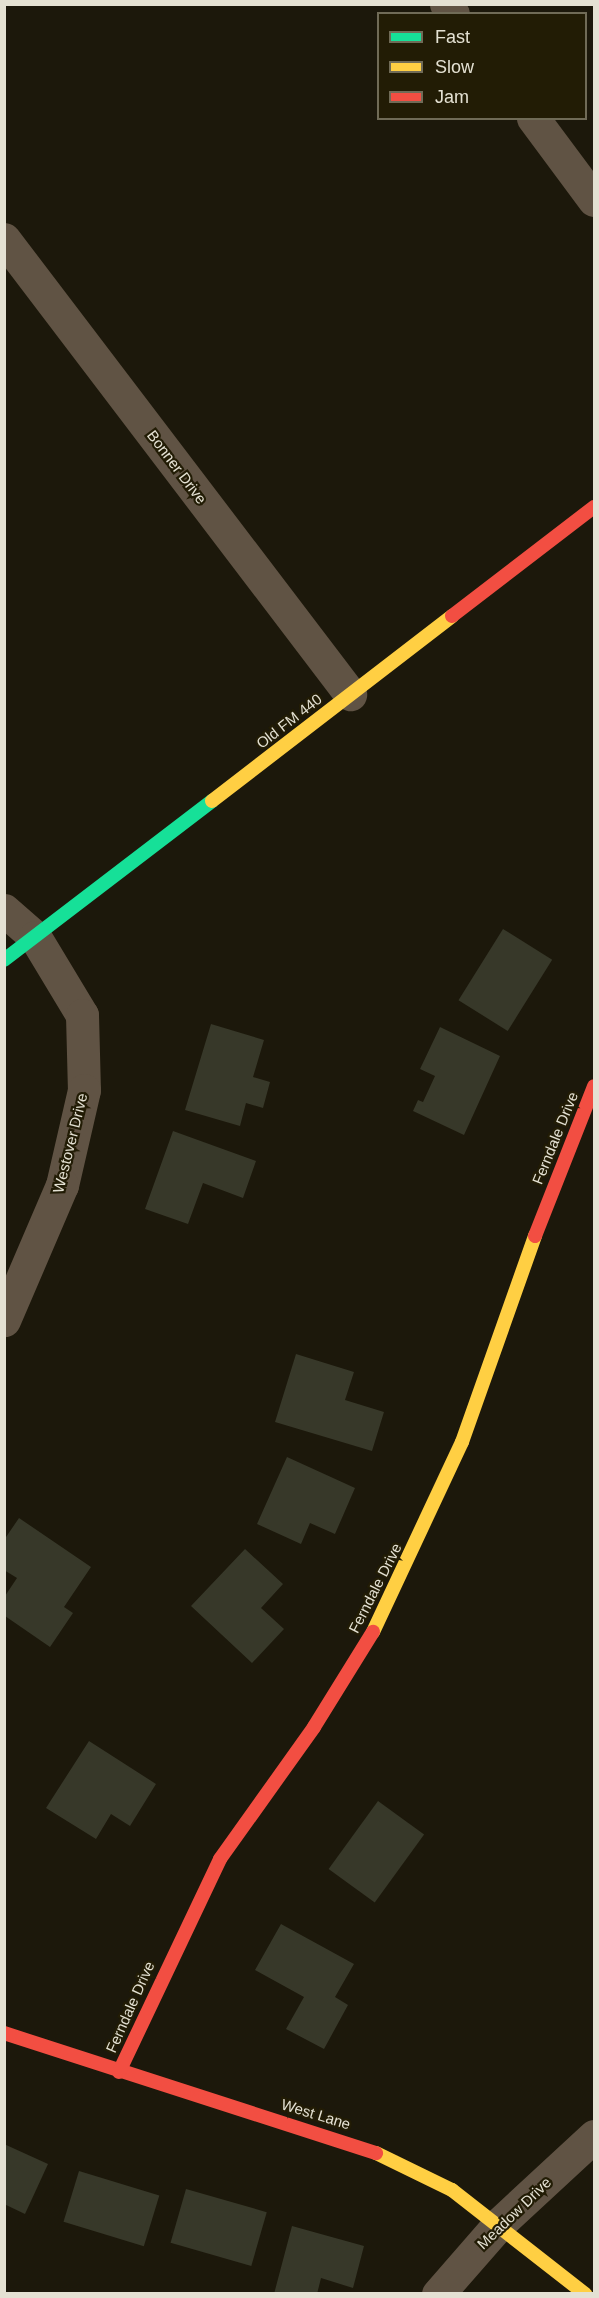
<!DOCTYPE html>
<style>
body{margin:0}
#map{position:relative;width:599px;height:2298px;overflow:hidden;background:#1c180b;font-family:Helvetica,sans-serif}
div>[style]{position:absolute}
.building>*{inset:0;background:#373829;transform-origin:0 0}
.street>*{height:33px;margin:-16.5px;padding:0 16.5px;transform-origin:16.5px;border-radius:16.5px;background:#605344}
.fast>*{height:14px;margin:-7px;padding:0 7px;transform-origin:7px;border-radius:7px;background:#16e098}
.slow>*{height:14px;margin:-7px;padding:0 7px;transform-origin:7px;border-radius:7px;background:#ffcf43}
.jam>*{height:14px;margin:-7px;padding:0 7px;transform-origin:7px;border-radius:7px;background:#f24e42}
span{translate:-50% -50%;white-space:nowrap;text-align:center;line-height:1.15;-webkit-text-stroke:4.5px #221c05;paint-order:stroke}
.street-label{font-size:15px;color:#e4e1d3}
.frame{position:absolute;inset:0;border:6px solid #e4e1d3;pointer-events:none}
.legend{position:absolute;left:377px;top:12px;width:210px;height:108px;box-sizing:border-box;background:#221c05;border:2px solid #706b57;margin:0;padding:8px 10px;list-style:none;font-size:18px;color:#e4e1d3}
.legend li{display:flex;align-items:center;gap:12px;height:30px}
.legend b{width:30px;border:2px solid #706b57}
</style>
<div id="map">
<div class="building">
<i style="left:503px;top:929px;width:58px;height:84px;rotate:32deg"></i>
<i style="clip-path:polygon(211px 1024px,264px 1040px,253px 1077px,270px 1082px,263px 1108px,246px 1103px,240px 1126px,185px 1110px)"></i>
<i style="clip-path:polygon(440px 1027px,500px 1056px,464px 1135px,413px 1111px,418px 1100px,423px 1102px,435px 1076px,420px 1069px)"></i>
<i style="clip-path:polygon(173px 1131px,256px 1161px,243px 1198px,203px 1183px,188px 1224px,145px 1209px)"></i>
<i style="clip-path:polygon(296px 1354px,354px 1372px,345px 1400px,384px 1412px,372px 1451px,275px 1422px)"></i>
<i style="clip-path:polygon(287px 1457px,355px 1488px,335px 1534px,310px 1523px,301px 1544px,257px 1524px)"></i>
<i style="clip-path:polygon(19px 1518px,91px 1567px,64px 1607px,73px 1613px,50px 1647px,5px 1616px,5px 1596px,17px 1578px,4px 1570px,4px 1540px)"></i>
<i style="clip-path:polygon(245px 1549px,283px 1584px,261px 1608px,284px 1629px,252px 1663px,191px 1606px)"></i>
<i style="clip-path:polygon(89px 1741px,156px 1784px,130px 1826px,111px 1814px,96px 1839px,46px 1808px)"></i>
<i style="left:378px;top:1801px;width:57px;height:84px;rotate:36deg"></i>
<i style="clip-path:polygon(281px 1924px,354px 1964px,335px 1997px,348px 2005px,324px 2049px,286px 2029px,304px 1997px,255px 1970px)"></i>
<i style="clip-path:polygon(4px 2144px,48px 2164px,25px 2214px,4px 2204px)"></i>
<i style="left:79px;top:2171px;width:84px;height:53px;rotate:17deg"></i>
<i style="left:186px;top:2189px;width:84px;height:56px;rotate:16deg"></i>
<i style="clip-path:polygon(292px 2226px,364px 2246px,353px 2288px,321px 2278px,317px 2294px,274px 2294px)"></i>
</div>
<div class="street">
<i style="left:446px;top:4px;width:12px;rotate:55deg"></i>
<i style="left:533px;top:118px;width:102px;rotate:53.4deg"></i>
<i style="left:4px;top:239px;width:572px;rotate:52.75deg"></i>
<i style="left:4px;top:910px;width:41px;rotate:41.1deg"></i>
<i style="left:35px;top:937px;width:91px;rotate:58.9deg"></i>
<i style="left:82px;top:1015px;width:75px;rotate:88.5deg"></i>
<i style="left:84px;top:1090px;width:98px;rotate:103deg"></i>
<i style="left:62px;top:1185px;width:147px;rotate:113.2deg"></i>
<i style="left:438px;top:2294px;width:94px;rotate:-48.9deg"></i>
<i style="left:500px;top:2223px;width:128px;rotate:-42.8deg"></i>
</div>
<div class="fast">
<i style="left:4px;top:960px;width:262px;rotate:-37.4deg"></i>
</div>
<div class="slow">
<i style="left:212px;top:801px;width:303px;rotate:-37.6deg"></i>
<i style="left:373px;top:1632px;width:210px;rotate:-64.9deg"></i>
<i style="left:462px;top:1442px;width:219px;rotate:-70.5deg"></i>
<i style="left:376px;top:2153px;width:85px;rotate:26deg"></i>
<i style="left:452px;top:2190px;width:169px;rotate:38deg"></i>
</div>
<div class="jam">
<i style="left:452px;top:616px;width:179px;rotate:-37.5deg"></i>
<i style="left:535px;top:1236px;width:161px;rotate:-68.5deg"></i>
<i style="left:4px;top:2033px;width:391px;rotate:17.9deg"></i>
<i style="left:119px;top:2072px;width:236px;rotate:-64.6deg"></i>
<i style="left:220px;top:1859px;width:162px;rotate:-54.5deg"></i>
<i style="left:314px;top:1727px;width:112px;rotate:-58.2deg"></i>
</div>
<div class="street-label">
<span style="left:177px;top:467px;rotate:53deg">Bonner Drive</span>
<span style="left:289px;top:721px;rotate:-38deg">Old FM 440</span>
<span style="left:555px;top:1138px;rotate:-68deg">Ferndale Drive</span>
<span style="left:70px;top:1143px;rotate:-76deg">Westover Drive</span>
<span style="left:375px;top:1588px;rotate:-63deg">Ferndale Drive</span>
<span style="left:130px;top:2007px;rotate:-66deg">Ferndale Drive</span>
<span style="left:316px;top:2114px;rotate:17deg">West Lane</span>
<span style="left:514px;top:2213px;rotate:-44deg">Meadow Drive</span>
</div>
<div class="frame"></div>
<ul class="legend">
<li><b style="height:8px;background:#16e098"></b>Fast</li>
<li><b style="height:8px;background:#ffcf43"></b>Slow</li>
<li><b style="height:8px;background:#f24e42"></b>Jam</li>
</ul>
</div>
